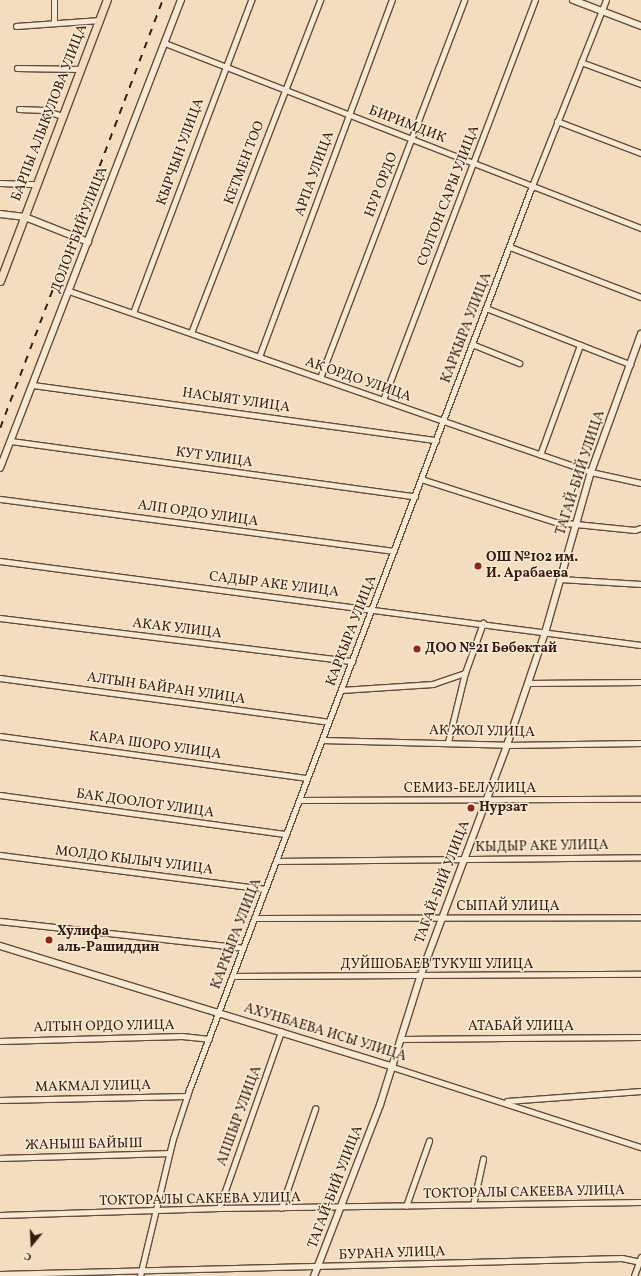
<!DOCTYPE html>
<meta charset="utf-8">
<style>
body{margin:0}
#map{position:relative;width:641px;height:1276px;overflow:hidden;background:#f4ddbf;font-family:Vollkorn,serif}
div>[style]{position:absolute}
.roads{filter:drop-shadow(1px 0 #634c3c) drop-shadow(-1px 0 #634c3c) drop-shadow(0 1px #634c3c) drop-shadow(0 -1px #634c3c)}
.street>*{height:4.5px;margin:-2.25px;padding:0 2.25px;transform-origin:2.25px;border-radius:2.25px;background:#f8e9d5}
.secondary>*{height:6px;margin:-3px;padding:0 3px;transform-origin:3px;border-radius:3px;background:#f8e9d5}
.primary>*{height:7px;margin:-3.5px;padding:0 3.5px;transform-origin:3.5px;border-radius:3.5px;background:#f4ddbf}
.rail>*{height:1.5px;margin-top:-0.75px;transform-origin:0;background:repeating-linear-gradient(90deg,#331c11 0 7px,transparent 0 14px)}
.dots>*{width:11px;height:11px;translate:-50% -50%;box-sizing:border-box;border:2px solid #f8e9d5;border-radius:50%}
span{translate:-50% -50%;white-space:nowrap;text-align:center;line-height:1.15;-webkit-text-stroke:3px #f8e9d5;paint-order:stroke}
.street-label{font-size:14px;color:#331c11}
.poi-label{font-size:14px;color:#331c11;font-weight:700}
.left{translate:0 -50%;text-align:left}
.north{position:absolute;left:12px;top:1224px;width:40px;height:40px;-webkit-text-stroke:3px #f8e9d5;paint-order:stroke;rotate:198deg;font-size:11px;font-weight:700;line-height:16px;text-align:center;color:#331c11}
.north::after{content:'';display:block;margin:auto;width:14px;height:18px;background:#331c11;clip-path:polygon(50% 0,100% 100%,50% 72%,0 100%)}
</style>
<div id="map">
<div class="roads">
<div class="street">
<i style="left:54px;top:23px;width:23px;rotate:-90deg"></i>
<i style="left:16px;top:26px;width:84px;rotate:-4.1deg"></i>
<i style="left:165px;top:43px;width:511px;rotate:21.24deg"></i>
<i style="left:581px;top:62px;width:64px;rotate:20.1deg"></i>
<i style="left:17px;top:68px;width:64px;rotate:0.9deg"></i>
<i style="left:19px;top:109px;width:25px;rotate:2deg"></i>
<i style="left:44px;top:110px;width:20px;rotate:18deg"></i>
<i style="left:557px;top:121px;width:90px;rotate:20.9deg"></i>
<i style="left:0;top:183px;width:37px;rotate:2deg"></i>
<i style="left:510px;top:247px;width:140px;rotate:20.9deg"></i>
<i style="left:69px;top:291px;width:552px;rotate:19.12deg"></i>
<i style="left:591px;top:472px;width:51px;rotate:12.4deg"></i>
<i style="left:486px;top:308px;width:155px;rotate:21.3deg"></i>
<i style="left:133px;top:313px;width:335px;rotate:-69.3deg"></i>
<i style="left:191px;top:333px;width:357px;rotate:-68.8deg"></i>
<i style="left:472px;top:344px;width:51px;rotate:22deg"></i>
<i style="left:259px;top:357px;width:381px;rotate:-69.6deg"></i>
<i style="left:320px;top:378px;width:404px;rotate:-69.1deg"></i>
<i style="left:33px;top:385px;width:407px;rotate:7.8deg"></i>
<i style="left:383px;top:400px;width:428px;rotate:-69.2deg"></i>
<i style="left:11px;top:441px;width:408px;rotate:7.8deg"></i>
<i style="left:540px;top:455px;width:117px;rotate:-70deg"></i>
<i style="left:421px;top:479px;width:142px;rotate:17.7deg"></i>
<i style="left:556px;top:522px;width:79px;rotate:5.8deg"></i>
<i style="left:635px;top:530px;width:6px;rotate:-18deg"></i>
<i style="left:0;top:499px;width:397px;rotate:7.5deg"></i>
<i style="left:0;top:561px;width:646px;rotate:7.47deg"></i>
<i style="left:560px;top:579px;width:81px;rotate:3.5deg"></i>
<i style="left:0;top:618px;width:355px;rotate:7deg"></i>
<i style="left:0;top:678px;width:331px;rotate:7.6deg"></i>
<i style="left:528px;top:683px;width:113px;rotate:-0.5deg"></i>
<i style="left:341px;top:690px;width:92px;rotate:-3.7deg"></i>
<i style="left:433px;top:684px;width:34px;rotate:-19deg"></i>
<i style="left:0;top:736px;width:310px;rotate:7.8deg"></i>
<i style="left:322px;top:740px;width:185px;rotate:1.5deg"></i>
<i style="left:507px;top:745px;width:134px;rotate:-0.9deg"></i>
<i style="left:448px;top:742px;width:71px;rotate:-76.2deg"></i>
<i style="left:465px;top:673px;width:53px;rotate:-70.2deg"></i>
<i style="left:0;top:795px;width:289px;rotate:7.8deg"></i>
<i style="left:299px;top:800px;width:342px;rotate:-0.2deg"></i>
<i style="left:0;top:855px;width:267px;rotate:7.3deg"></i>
<i style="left:276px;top:861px;width:365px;rotate:-0.6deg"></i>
<i style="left:254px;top:918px;width:387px;rotate:-0.1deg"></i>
<i style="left:0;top:921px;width:244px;rotate:6.3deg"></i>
<i style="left:233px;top:976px;width:408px;rotate:-0.3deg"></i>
<i style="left:402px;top:1039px;width:239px;rotate:-0.5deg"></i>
<i style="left:0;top:1041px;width:182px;rotate:-1.6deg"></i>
<i style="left:182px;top:1036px;width:27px;rotate:6deg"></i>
<i style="left:393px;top:1067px;width:261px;rotate:17.9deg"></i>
<i style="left:0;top:1100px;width:187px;rotate:-1.2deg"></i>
<i style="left:507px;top:1101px;width:134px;rotate:-4.3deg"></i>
<i style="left:0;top:1158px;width:169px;rotate:-1.7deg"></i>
<i style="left:473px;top:1205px;width:47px;rotate:-77.7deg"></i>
<i style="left:406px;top:1206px;width:69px;rotate:-70.5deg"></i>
<i style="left:219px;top:1208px;width:187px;rotate:-70.6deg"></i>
<i style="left:281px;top:1208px;width:105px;rotate:-71deg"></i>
<i style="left:0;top:1215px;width:219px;rotate:-1.8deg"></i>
<i style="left:219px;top:1208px;width:422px;rotate:-0.8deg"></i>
<i style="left:0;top:1274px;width:622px;rotate:-1.47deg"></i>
<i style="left:622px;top:1258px;width:19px;rotate:12deg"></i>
<i style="left:140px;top:1276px;width:141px;rotate:-76.5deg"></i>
<i style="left:173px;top:1139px;width:52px;rotate:-71.9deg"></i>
<i style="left:189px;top:1090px;width:967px;rotate:-69.22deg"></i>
<i style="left:532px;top:186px;width:200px;rotate:-68.3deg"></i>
<i style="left:634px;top:1276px;width:20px;rotate:-70deg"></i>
</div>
<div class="secondary">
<i style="left:573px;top:0;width:73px;rotate:20.9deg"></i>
<i style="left:0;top:214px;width:25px;rotate:7deg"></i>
<i style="left:25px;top:217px;width:68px;rotate:21.6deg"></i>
<i style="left:0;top:468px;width:502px;rotate:-68.86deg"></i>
<i style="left:0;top:946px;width:411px;rotate:17.1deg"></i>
<i style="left:314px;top:1276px;width:183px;rotate:-68.9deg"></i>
<i style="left:380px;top:1105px;width:134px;rotate:-72.6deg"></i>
<i style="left:420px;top:977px;width:248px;rotate:-69.4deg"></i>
<i style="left:507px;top:745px;width:118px;rotate:-71.3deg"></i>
<i style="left:545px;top:633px;width:167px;rotate:-74.1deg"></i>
<i style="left:591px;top:472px;width:147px;rotate:-70.1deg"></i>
</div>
<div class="primary">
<i style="left:0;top:281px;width:301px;rotate:-69.2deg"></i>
</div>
</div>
<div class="rail">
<i style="left:0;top:428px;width:458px;rotate:-69.2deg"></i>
</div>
<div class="dots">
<i style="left:478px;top:566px;background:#8f2418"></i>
<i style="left:417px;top:649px;background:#8f2418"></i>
<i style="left:471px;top:808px;background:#8f2418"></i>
<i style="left:49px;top:940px;background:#8f2418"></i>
</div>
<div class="street-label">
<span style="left:50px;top:113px;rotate:-69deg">БАРПЫ АЛЫКУЛОВА УЛИЦА</span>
<span style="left:407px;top:125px;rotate:21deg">БИРИМДИК</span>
<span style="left:181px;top:152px;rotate:-70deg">КЫРЧЫН УЛИЦА</span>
<span style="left:245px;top:163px;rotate:-69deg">КЕТМЕН ТОО</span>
<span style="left:315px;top:174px;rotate:-70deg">АРПА УЛИЦА</span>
<span style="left:382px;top:185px;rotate:-69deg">НУР ОРДО</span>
<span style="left:449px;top:196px;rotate:-69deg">СОЛТОН САРЫ УЛИЦА</span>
<span style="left:80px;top:230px;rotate:-69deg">ДОЛОН БИЙ УЛИЦА</span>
<span style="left:467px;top:328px;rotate:-69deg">КАРКЫРА УЛИЦА</span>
<span style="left:358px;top:380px;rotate:19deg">АК ОРДО УЛИЦА</span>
<span style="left:236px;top:401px;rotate:8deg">НАСЫЯТ УЛИЦА</span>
<span style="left:214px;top:458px;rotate:8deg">КУТ УЛИЦА</span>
<span style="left:581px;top:473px;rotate:-72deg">ТАГАЙ-БИЙ УЛИЦА</span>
<span style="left:198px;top:514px;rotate:8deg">АЛП ОРДО УЛИЦА</span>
<span style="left:274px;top:585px;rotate:7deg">САДЫР АКЕ УЛИЦА</span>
<span style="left:177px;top:629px;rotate:7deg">АКАК УЛИЦА</span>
<span style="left:352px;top:631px;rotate:-69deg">КАРКЫРА УЛИЦА</span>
<span style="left:166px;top:689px;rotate:8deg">АЛТЫН БАЙРАН УЛИЦА</span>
<span style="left:482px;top:732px;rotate:1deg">АК ЖОЛ УЛИЦА</span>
<span style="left:155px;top:746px;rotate:8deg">КАРА ШОРО УЛИЦА</span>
<span style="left:470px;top:789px">СЕМИЗ-БЕЛ УЛИЦА</span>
<span style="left:145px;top:804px;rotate:8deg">БАК ДООЛОТ УЛИЦА</span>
<span style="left:542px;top:847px;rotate:-1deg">КЫДЫР АКЕ УЛИЦА</span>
<span style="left:134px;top:861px;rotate:7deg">МОЛДО КЫЛЫЧ УЛИЦА</span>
<span style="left:443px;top:882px;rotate:-69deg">ТАГАЙ-БИЙ УЛИЦА</span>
<span style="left:508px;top:907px">СЫПАЙ УЛИЦА</span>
<span style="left:237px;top:934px;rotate:-69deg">КАРКЫРА УЛИЦА</span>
<span style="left:437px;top:965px">ДУЙШОБАЕВ ТУКУШ УЛИЦА</span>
<span style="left:104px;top:1027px;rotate:-1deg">АЛТЫН ОРДО УЛИЦА</span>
<span style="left:521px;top:1027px">АТАБАЙ УЛИЦА</span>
<span style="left:325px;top:1033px;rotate:17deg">АХУНБАЕВА ИСЫ УЛИЦА</span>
<span style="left:93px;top:1087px;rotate:-1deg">МАКМАЛ УЛИЦА</span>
<span style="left:240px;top:1116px;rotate:-70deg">АПШЫР УЛИЦА</span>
<span style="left:84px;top:1145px;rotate:-1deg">ЖАНЫШ БАЙЫШ</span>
<span style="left:336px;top:1187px;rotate:-69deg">ТАГАЙ-БИЙ УЛИЦА</span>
<span style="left:524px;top:1193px;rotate:-1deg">ТОКТОРАЛЫ САКЕЕВА УЛИЦА</span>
<span style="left:200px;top:1200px;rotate:-1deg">ТОКТОРАЛЫ САКЕЕВА УЛИЦА</span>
<span style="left:392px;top:1254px;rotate:-2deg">БУРАНА УЛИЦА</span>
</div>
<div class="poi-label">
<span class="left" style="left:486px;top:566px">ОШ №102 им.<br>И. Арабаева</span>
<span class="left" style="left:425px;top:649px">ДОО №21 Бөбөктай</span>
<span class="left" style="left:479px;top:808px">Нурзат</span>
<span class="left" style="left:57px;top:940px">Хулифа<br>аль-Рашиддин</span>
</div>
<div class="north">С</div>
</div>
